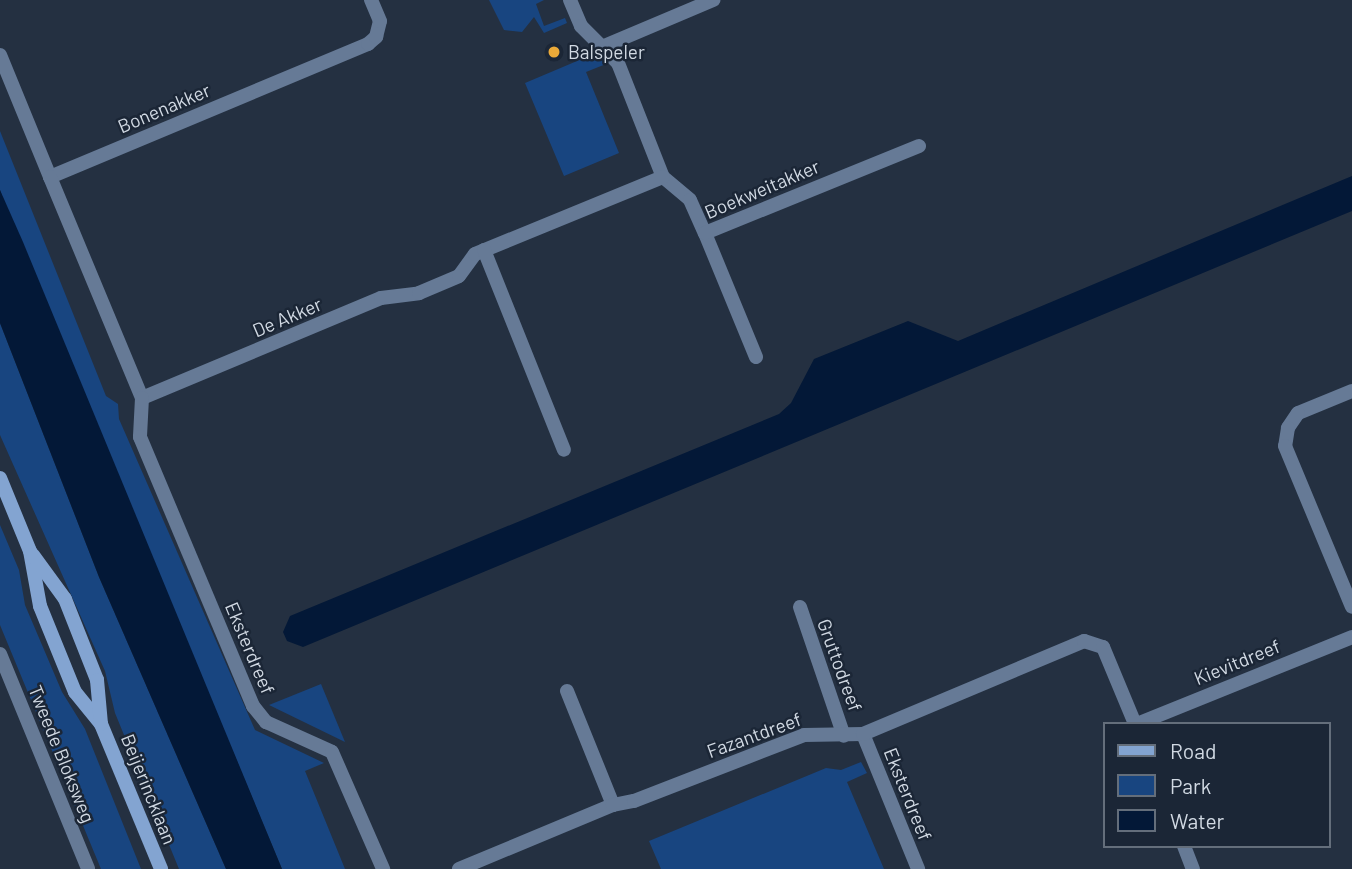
<!DOCTYPE html>
<style>
body{margin:0}
#map{position:relative;width:1352px;height:869px;overflow:hidden;background:#243041;font-family:Barlow,sans-serif}
div>[style]{position:absolute}
.green>*{inset:0;background:#184580}
.water>*{inset:0;background:#031837}
.street>*{height:14px;margin:-7px;padding:0 7px;transform-origin:7px;border-radius:7px;background:#667a96}
.secondary>*{height:14px;margin:-7px;padding:0 7px;transform-origin:7px;border-radius:7px;background:#83a4d1}
.dots>*{width:19px;height:19px;translate:-50% -50%;box-sizing:border-box;border:4px solid #1b2636;border-radius:50%}
span{translate:-50% -50%;white-space:nowrap;text-align:center;line-height:1.15;-webkit-text-stroke:5px #1b2636;paint-order:stroke}
.poi-label{font-size:19px;color:#d1d9e3}
.left{translate:0 -50%;text-align:left}
.street-label{font-size:19px;color:#d1d9e3}
.legend{position:absolute;left:1103px;top:722px;width:228px;height:126px;box-sizing:border-box;background:#1b2636;border:2px solid #646e7b;margin:0;padding:9px 12px;list-style:none;font-size:21px;color:#d1d9e3}
.legend li{display:flex;align-items:center;gap:14px;height:35px}
.legend b{width:35px;border:2px solid #646e7b}
</style>
<div id="map">
<div class="green">
<i style="clip-path:polygon(489px 0,544px 0,536px 4px,544px 26px,565px 18px,567px 23px,544px 33px,534px 17px,522px 32px,504px 30px)"></i>
<i style="clip-path:polygon(596px 53px,606px 64px,586px 72px,619px 153px,564px 176px,525px 83px)"></i>
<i style="clip-path:polygon(0 131px,106px 396px,118px 404px,119px 419px,255px 730px,324px 763px,305px 771px,345px 869px,282px 869px,10px 218px,0 190px)"></i>
<i style="clip-path:polygon(0 323px,99px 577px,226px 869px,179px 869px,115px 713px,105px 671px,0 435px)"></i>
<i style="clip-path:polygon(0 525px,19px 570px,25px 605px,62px 692px,85px 729px,141px 869px,101px 869px,0 625px)"></i>
<i style="clip-path:polygon(321px 684px,345px 742px,269px 705px)"></i>
<i style="clip-path:polygon(861px 762px,867px 773px,847px 782px,884px 869px,661px 869px,649px 841px,826px 768px,841px 770px)"></i>
</div>
<div class="water">
<i style="clip-path:polygon(1352px 176px,1352px 211px,303px 647px,287px 641px,283px 632px,290px 616px,779px 414px,791px 403px,814px 359px,908px 321px,958px 341px)"></i>
<i style="clip-path:polygon(0 190px,23px 242px,282px 869px,226px 869px,99px 577px,0 323px)"></i>
</div>
<div class="street">
<i style="left:570px;top:0;width:28px;rotate:67deg"></i>
<i style="left:581px;top:26px;width:52px;rotate:45deg"></i>
<i style="left:618px;top:63px;width:123px;rotate:68.5deg"></i>
<i style="left:663px;top:177px;width:35px;rotate:40deg"></i>
<i style="left:690px;top:200px;width:36px;rotate:66deg"></i>
<i style="left:602px;top:47px;width:121px;rotate:-22.9deg"></i>
<i style="left:0;top:55px;width:132px;rotate:67.7deg"></i>
<i style="left:50px;top:177px;width:345px;rotate:-22.7deg"></i>
<i style="left:368px;top:44px;width:11px;rotate:-41deg"></i>
<i style="left:376px;top:37px;width:16px;rotate:-76deg"></i>
<i style="left:380px;top:21px;width:23px;rotate:-113deg"></i>
<i style="left:50px;top:177px;width:239px;rotate:67.4deg"></i>
<i style="left:142px;top:398px;width:259px;rotate:-22.7deg"></i>
<i style="left:381px;top:298px;width:38px;rotate:-7deg"></i>
<i style="left:419px;top:293px;width:43px;rotate:-23deg"></i>
<i style="left:459px;top:276px;width:27px;rotate:-54deg"></i>
<i style="left:475px;top:254px;width:203px;rotate:-22.3deg"></i>
<i style="left:484px;top:250px;width:215px;rotate:68.2deg"></i>
<i style="left:756px;top:357px;width:134px;rotate:-112.4deg"></i>
<i style="left:705px;top:233px;width:231px;rotate:-22.1deg"></i>
<i style="left:1352px;top:391px;width:58px;rotate:157.8deg"></i>
<i style="left:1298px;top:413px;width:18px;rotate:124deg"></i>
<i style="left:1288px;top:428px;width:18px;rotate:99deg"></i>
<i style="left:1285px;top:446px;width:174px;rotate:67.4deg"></i>
<i style="left:142px;top:398px;width:39px;rotate:93deg"></i>
<i style="left:140px;top:437px;width:292px;rotate:67.2deg"></i>
<i style="left:253px;top:706px;width:21px;rotate:51deg"></i>
<i style="left:266px;top:722px;width:72px;rotate:24.4deg"></i>
<i style="left:332px;top:752px;width:128px;rotate:66.4deg"></i>
<i style="left:800px;top:607px;width:136px;rotate:71.2deg"></i>
<i style="left:0;top:654px;width:232px;rotate:67.7deg"></i>
<i style="left:567px;top:691px;width:123px;rotate:68deg"></i>
<i style="left:1137px;top:724px;width:232px;rotate:-22deg"></i>
<i style="left:863px;top:734px;width:146px;rotate:67.8deg"></i>
<i style="left:1184px;top:846px;width:25px;rotate:69deg"></i>
<i style="left:459px;top:869px;width:167px;rotate:-22.6deg"></i>
<i style="left:613px;top:805px;width:21px;rotate:-11deg"></i>
<i style="left:634px;top:801px;width:182px;rotate:-21.2deg"></i>
<i style="left:804px;top:735px;width:59px;rotate:-1deg"></i>
<i style="left:863px;top:734px;width:240px;rotate:-22.8deg"></i>
<i style="left:1084px;top:641px;width:20px;rotate:18deg"></i>
<i style="left:1103px;top:647px;width:83px;rotate:67.4deg"></i>
</div>
<div class="secondary">
<i style="left:0;top:478px;width:79px;rotate:67.7deg"></i>
<i style="left:30px;top:551px;width:56px;rotate:79.7deg"></i>
<i style="left:40px;top:606px;width:93px;rotate:67.9deg"></i>
<i style="left:75px;top:692px;width:41px;rotate:50.9deg"></i>
<i style="left:101px;top:724px;width:157px;rotate:67.5deg"></i>
<i style="left:33px;top:555px;width:54px;rotate:54deg"></i>
<i style="left:65px;top:599px;width:87px;rotate:68.4deg"></i>
<i style="left:97px;top:680px;width:44px;rotate:84.8deg"></i>
</div>
<div class="dots">
<i style="left:554px;top:52px;background:#ebaa39"></i>
</div>
<div class="poi-label">
<span class="left" style="left:568px;top:52px">Balspeler</span>
</div>
<div class="street-label">
<span style="left:164px;top:108px;rotate:-23deg">Bonenakker</span>
<span style="left:762px;top:189px;rotate:-23deg">Boekweitakker</span>
<span style="left:287px;top:317px;rotate:-23deg">De Akker</span>
<span style="left:250px;top:648px;rotate:67deg">Eksterdreef</span>
<span style="left:1237px;top:662px;rotate:-22deg">Kievitdreef</span>
<span style="left:840px;top:665px;rotate:70deg">Gruttodreef</span>
<span style="left:754px;top:735px;rotate:-20deg">Fazantdreef</span>
<span style="left:62px;top:754px;rotate:68deg">Tweede Bloksweg</span>
<span style="left:149px;top:789px;rotate:68deg">Beijerincklaan</span>
<span style="left:908px;top:794px;rotate:68deg">Eksterdreef</span>
</div>
<ul class="legend">
<li><b style="height:9px;background:#83a4d1"></b>Road</li>
<li><b style="height:19px;background:#184580"></b>Park</li>
<li><b style="height:19px;background:#031837"></b>Water</li>
</ul>
</div>
